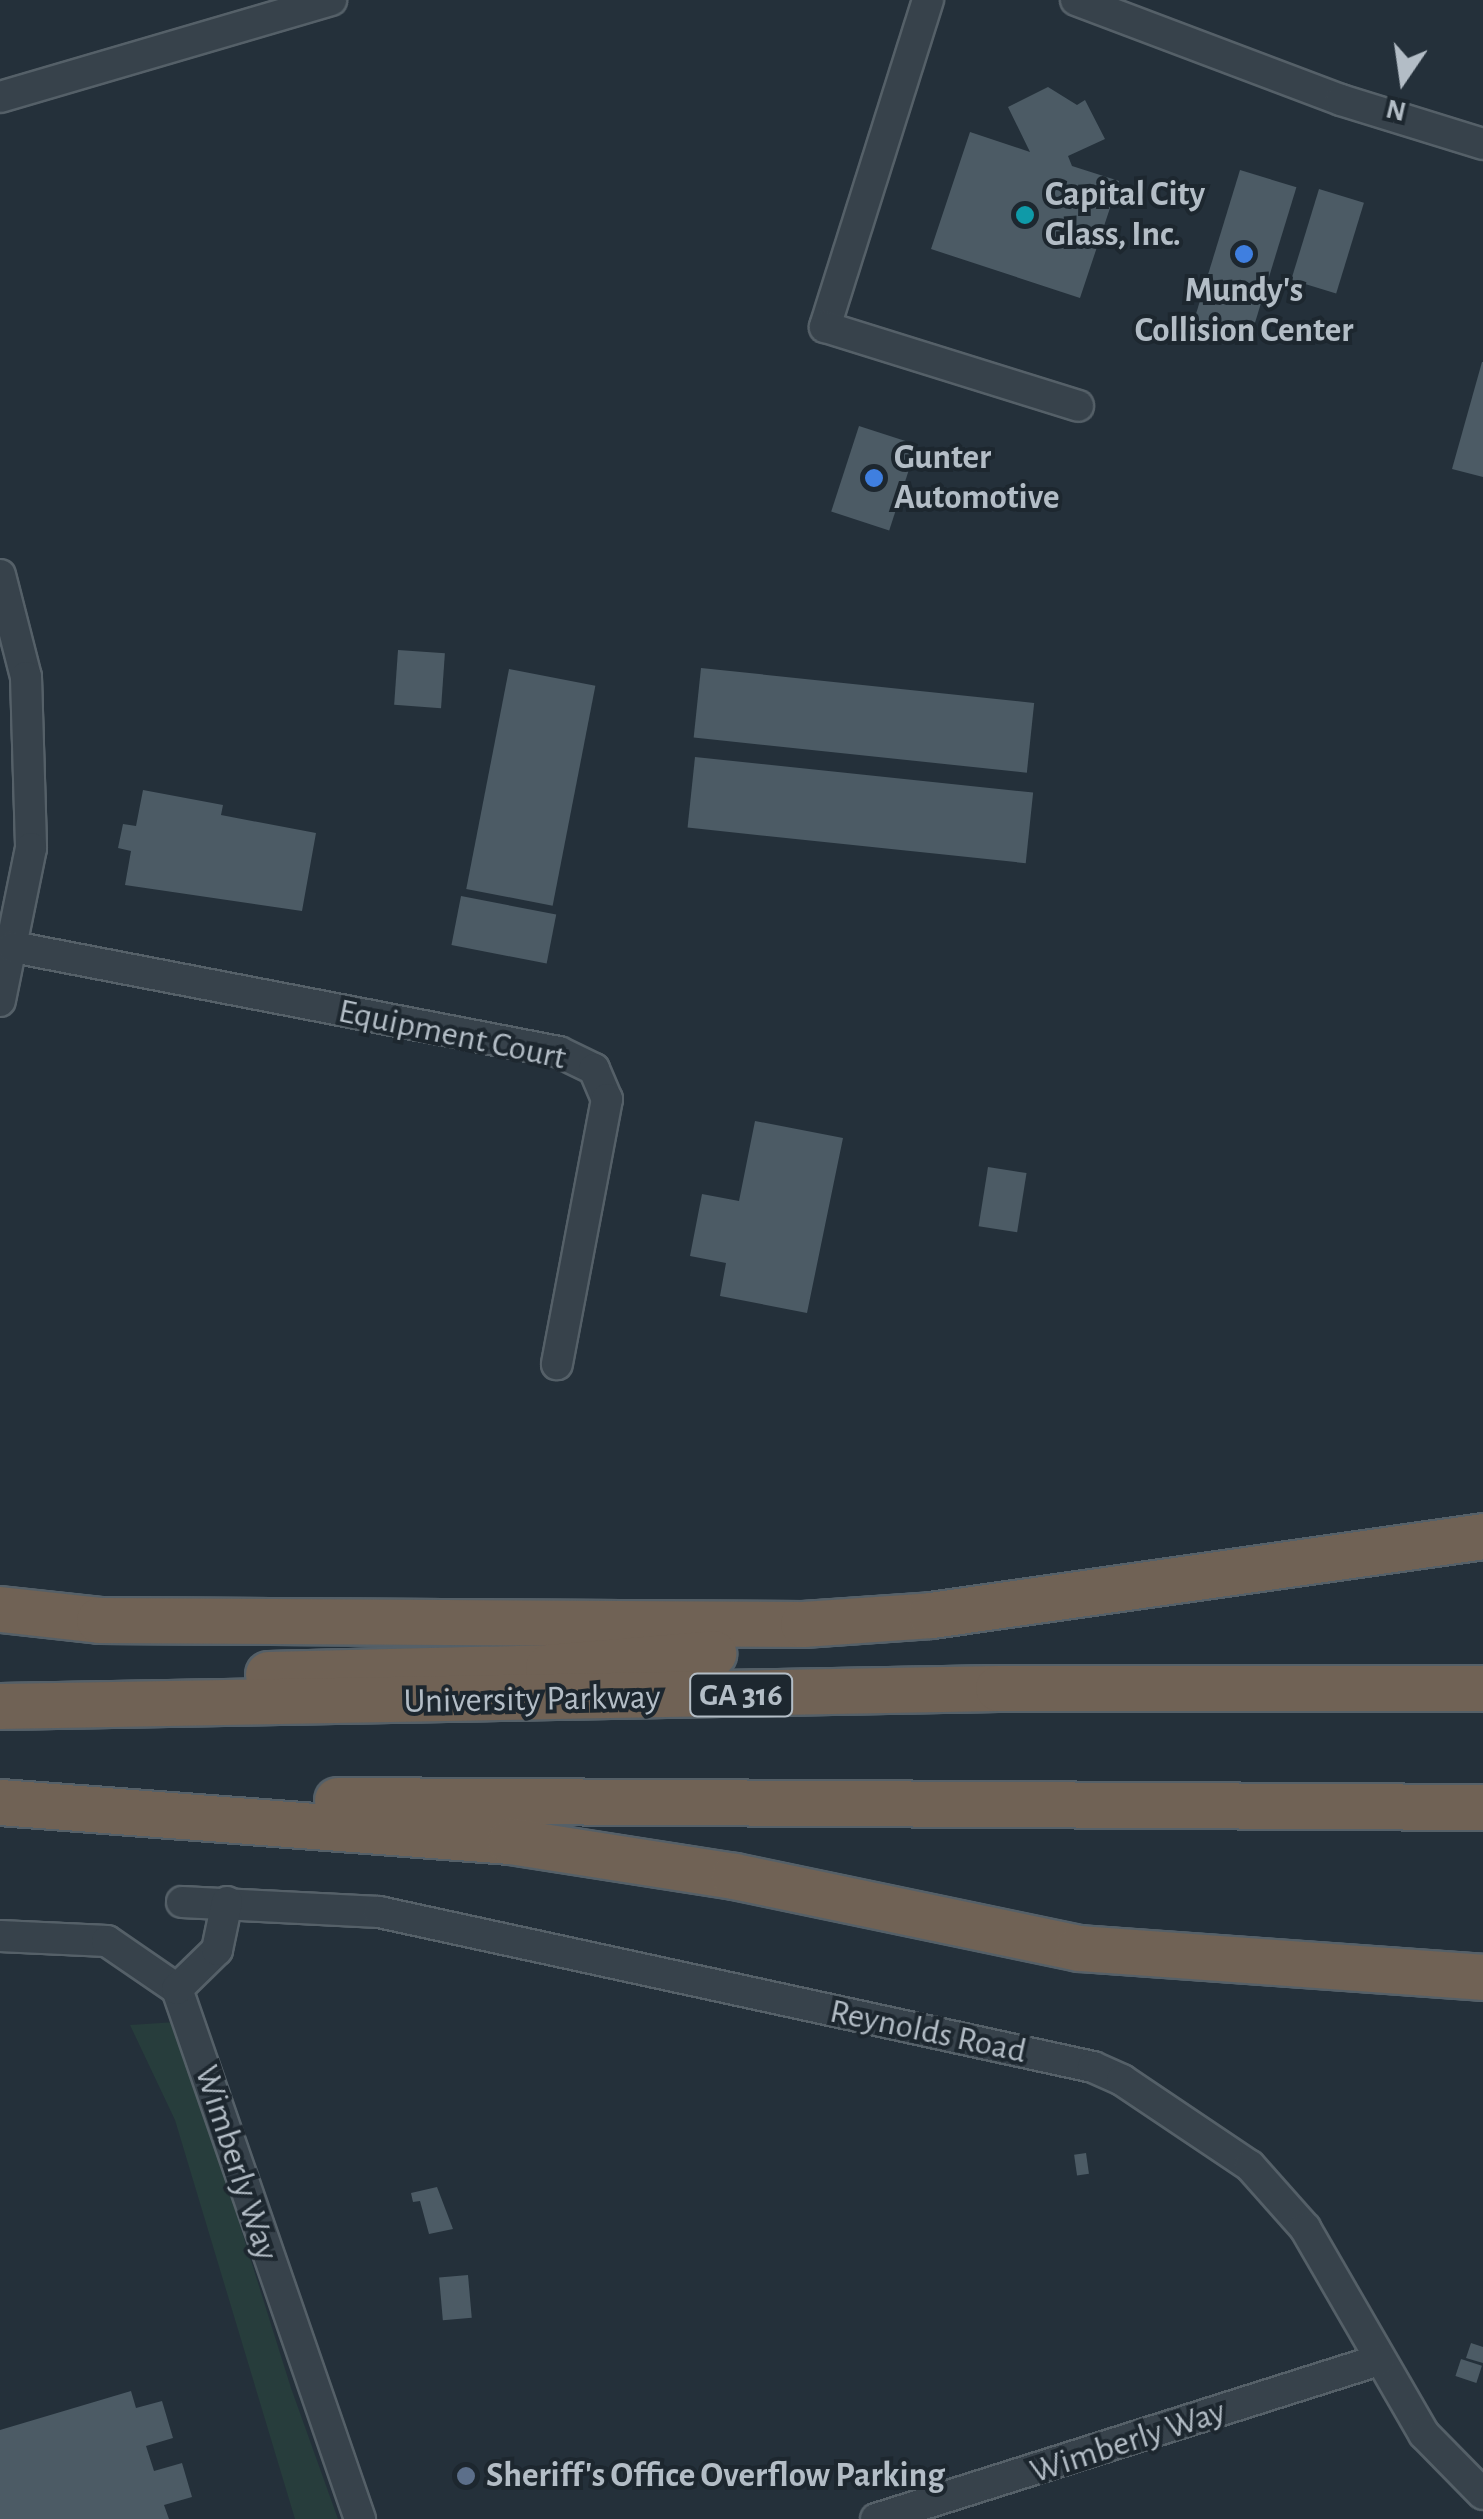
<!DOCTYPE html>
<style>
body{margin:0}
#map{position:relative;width:1483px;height:2519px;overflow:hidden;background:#24303a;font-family:"Alegreya Sans",sans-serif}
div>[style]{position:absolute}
.green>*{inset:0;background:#273d3c}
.building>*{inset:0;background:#4c5b65;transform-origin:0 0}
.roads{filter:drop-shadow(2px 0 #556068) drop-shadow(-2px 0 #556068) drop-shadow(0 2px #556068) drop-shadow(0 -2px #556068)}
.minor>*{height:30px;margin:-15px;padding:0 15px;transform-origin:15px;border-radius:15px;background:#37424b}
.highway>*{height:45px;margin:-22.5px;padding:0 22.5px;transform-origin:22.5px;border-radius:22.5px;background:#706255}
.dots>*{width:28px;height:28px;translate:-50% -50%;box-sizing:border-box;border:5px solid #1d272f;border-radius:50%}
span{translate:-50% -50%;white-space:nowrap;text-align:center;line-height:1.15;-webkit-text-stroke:8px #1d272f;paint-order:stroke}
.shield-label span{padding:2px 8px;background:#1d272f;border:2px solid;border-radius:8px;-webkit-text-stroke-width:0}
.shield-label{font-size:32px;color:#b3bdc6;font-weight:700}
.poi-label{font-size:35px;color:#b3bdc6;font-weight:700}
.left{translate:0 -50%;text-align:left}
.street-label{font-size:35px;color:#b3bdc6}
.north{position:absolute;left:1353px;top:30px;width:100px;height:100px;-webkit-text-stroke:8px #1d272f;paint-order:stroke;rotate:193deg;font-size:28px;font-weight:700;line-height:40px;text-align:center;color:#b3bdc6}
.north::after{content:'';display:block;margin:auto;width:35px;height:45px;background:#b3bdc6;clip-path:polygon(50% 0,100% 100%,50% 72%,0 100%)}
</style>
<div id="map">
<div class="green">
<i style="clip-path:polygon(176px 2022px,291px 2388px,338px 2519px,295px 2519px,175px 2120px,130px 2025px)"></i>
</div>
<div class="building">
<i style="clip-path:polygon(1048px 87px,1077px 105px,1085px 100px,1105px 139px,1068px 156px,1072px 166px,1119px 181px,1080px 298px,931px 249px,970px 132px,1030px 152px,1008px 107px)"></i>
<i style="left:1240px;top:170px;width:59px;height:158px;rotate:17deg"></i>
<i style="left:1319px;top:189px;width:47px;height:95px;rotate:17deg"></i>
<i style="clip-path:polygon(1482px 362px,1483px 362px,1483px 477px,1452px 469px)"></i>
<i style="left:859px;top:426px;width:61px;height:90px;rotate:18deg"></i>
<i style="left:398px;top:650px;width:47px;height:55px;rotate:4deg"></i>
<i style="left:701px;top:668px;width:335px;height:70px;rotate:6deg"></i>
<i style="left:509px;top:669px;width:88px;height:224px;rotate:11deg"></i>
<i style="left:695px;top:757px;width:340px;height:71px;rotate:6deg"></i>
<i style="clip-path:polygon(143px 790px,223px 805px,221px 815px,316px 833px,302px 911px,125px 885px,131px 851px,118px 848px,123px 824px,136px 826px)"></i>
<i style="left:461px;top:896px;width:97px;height:50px;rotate:11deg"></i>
<i style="clip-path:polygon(755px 1121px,843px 1138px,807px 1313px,720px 1296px,726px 1263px,690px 1256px,702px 1194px,739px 1201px)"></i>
<i style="left:988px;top:1167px;width:39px;height:60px;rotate:9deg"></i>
<i style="left:1086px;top:2153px;width:21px;height:12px;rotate:82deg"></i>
<i style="clip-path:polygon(437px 2187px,453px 2229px,429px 2234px,420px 2201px,413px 2202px,411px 2193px)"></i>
<i style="left:468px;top:2275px;width:43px;height:29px;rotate:85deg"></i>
<i style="clip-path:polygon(1471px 2343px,1483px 2347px,1483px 2363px,1466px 2358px)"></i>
<i style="left:1461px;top:2359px;width:22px;height:18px;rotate:18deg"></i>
<i style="clip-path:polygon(131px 2391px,136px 2408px,162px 2401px,173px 2438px,146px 2446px,154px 2471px,182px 2463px,192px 2497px,164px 2505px,169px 2519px,0 2519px,0 2430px)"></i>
</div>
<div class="roads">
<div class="minor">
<i style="left:928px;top:0;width:343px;rotate:107.5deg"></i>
<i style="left:825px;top:327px;width:265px;rotate:17.3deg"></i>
<i style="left:1076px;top:0;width:283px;rotate:20.7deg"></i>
<i style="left:1341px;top:100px;width:149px;rotate:17.2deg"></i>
<i style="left:0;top:97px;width:345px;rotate:-16.3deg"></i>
<i style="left:0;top:575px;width:105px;rotate:75.7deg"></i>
<i style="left:26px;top:677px;width:171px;rotate:88.3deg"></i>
<i style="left:31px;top:848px;width:156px;rotate:101.5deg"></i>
<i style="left:13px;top:947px;width:556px;rotate:10.89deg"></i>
<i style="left:559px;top:1052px;width:39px;rotate:26deg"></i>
<i style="left:594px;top:1069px;width:33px;rotate:67deg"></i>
<i style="left:607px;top:1099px;width:270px;rotate:100.7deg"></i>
<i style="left:182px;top:1902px;width:197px;rotate:2.9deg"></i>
<i style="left:379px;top:1912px;width:731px;rotate:12.25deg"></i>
<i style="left:1093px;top:2067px;width:32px;rotate:24deg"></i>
<i style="left:1122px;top:2080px;width:154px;rotate:33.9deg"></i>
<i style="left:1250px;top:2166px;width:83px;rotate:48.4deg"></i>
<i style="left:1305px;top:2228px;width:238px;rotate:60deg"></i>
<i style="left:1424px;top:2434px;width:84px;rotate:45.5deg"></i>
<i style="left:0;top:1936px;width:107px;rotate:2.7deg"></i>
<i style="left:107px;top:1941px;width:85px;rotate:34.4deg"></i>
<i style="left:177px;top:1989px;width:561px;rotate:70.95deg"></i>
<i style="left:177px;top:1989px;width:56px;rotate:-44.3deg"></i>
<i style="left:217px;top:1950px;width:49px;rotate:-78.2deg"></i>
<i style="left:876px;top:2519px;width:528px;rotate:-17.54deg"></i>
</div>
<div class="highway">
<i style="left:0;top:1609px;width:100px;rotate:6.3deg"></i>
<i style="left:99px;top:1620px;width:704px;rotate:0.33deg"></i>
<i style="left:803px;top:1624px;width:128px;rotate:-4deg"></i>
<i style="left:931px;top:1615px;width:558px;rotate:-8.14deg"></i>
<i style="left:268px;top:1674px;width:280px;rotate:-1.4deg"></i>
<i style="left:548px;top:1667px;width:166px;rotate:-4.8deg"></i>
<i style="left:0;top:1706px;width:998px;rotate:-1.03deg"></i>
<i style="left:998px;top:1688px;width:485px"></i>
<i style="left:337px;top:1800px;width:1146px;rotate:0.35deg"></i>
<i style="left:0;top:1802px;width:511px;rotate:4.37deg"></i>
<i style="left:510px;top:1841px;width:227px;rotate:8.9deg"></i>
<i style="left:734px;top:1876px;width:352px;rotate:11.8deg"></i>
<i style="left:1079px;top:1948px;width:405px;rotate:4.1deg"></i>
</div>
</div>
<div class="dots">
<i style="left:1025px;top:215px;background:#0f9aa8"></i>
<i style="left:1244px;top:254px;background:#3f7fe0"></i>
<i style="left:874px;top:478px;background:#3f7fe0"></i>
<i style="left:466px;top:2476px;background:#5c6f8a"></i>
</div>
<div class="shield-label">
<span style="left:741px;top:1695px">GA 316</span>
</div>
<div class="poi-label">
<span class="left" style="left:1045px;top:215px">Capital City<br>Glass, Inc.</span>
<span style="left:1244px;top:311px">Mundy's<br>Collision Center</span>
<span class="left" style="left:894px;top:478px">Gunter<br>Automotive</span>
<span class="left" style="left:486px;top:2476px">Sheriff's Office Overflow Parking</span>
</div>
<div class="street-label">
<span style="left:452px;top:1035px;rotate:12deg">Equipment Court</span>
<span style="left:532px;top:1700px;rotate:-1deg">University Parkway</span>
<span style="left:928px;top:2032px;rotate:12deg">Reynolds Road</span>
<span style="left:236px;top:2163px;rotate:72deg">Wimberly Way</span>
<span style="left:1128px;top:2442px;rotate:-18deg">Wimberly Way</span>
</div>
<div class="north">N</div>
</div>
